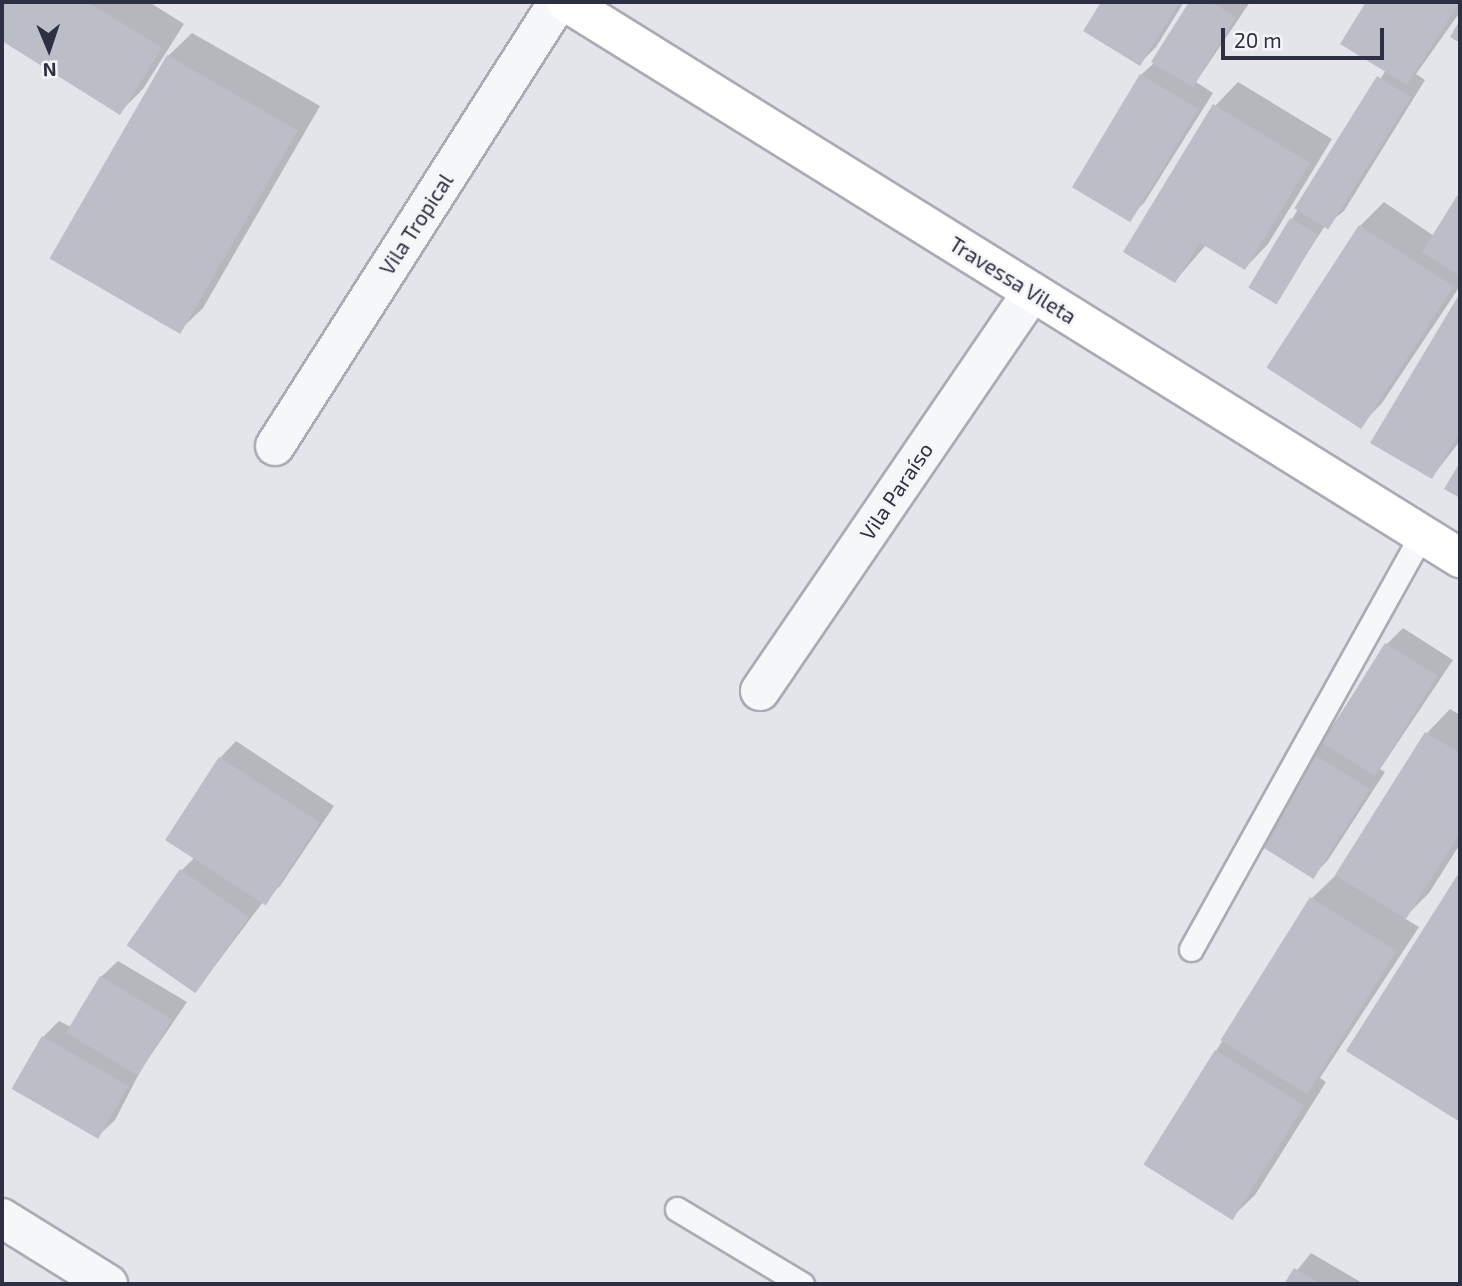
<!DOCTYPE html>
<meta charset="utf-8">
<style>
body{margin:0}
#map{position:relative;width:1462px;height:1286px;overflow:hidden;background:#e4e5eb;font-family:"Exo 2",sans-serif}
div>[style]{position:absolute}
.shadow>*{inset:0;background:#0003}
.building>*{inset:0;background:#bbbec7;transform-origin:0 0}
.roads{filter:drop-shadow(2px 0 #a9abb5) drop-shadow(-2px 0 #a9abb5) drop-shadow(0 2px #a9abb5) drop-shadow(0 -2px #a9abb5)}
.lane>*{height:23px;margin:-11.5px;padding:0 11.5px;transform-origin:11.5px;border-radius:11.5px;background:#f6f7f9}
.street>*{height:38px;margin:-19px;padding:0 19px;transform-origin:19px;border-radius:19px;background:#f6f7f9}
.secondary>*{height:38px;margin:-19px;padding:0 19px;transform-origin:19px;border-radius:19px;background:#fff}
span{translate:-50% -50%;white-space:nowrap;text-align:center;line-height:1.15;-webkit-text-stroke:5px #f4f5f8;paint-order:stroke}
.street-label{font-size:21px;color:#2c3042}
.frame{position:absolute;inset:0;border:4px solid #2c3042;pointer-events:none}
.north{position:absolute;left:14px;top:14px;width:70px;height:70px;-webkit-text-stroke:5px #f4f5f8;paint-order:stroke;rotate:178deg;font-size:19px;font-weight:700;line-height:28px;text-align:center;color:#2c3042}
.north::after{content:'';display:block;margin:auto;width:24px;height:32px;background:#2c3042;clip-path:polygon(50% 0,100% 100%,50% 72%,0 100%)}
.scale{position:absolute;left:1221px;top:28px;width:163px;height:32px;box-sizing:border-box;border:4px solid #2c3042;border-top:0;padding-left:9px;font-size:21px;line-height:24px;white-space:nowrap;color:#2c3042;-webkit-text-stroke:5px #f4f5f8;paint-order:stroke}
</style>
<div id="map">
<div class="shadow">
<i style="clip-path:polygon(2px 2px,149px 2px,184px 24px,143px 89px,119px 113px,2px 39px)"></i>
<i style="clip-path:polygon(1103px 2px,1184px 2px,1156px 47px,1139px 64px,1085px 30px)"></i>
<i style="clip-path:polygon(1191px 2px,1250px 2px,1196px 82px,1213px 93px,1144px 203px,1128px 219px,1141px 75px,1155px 62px)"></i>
<i style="clip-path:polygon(1368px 2px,1460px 2px,1460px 12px,1416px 74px,1425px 80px,1344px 211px,1325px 226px,1275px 302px,1292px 219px,1386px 70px,1343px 43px)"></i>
<i style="clip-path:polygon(192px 33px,320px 106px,203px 308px,179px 331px,168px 56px)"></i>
<i style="clip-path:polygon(1238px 82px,1332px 139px,1268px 244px,1245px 268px,1206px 245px,1175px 281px,1215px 106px)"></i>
<i style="clip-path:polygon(1460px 194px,1460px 286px,1382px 403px,1359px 427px,1360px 226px,1384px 202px,1434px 236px)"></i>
<i style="clip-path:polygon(1460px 297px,1460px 441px,1432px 477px,1373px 442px)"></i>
<i style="clip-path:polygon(1403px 628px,1453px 660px,1380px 769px,1385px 772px,1328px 860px,1312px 877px,1313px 755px,1387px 644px)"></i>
<i style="clip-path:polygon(1450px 709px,1460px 715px,1460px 844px,1429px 893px,1404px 918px,1419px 927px,1320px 1078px,1326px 1082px,1255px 1195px,1231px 1218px,1216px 1051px,1312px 898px,1336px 875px,1427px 733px)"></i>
<i style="clip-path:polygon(236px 741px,334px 806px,280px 886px,263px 902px,196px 991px,182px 870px,195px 857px,220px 758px)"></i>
<i style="clip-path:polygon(1460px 875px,1460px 1120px,1349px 1050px)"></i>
<i style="clip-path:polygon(118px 961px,187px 1002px,142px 1068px,115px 1120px,98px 1136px,43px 1037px,59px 1021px,71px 1027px,101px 977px)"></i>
<i style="clip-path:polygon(1311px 1253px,1364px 1284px,1286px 1284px)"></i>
</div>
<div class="building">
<i style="clip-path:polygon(2px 2px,88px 2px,162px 48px,120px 115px,2px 41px)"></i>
<i style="clip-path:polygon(1101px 2px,1180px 2px,1140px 66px,1083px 31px)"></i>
<i style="clip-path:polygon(1189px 2px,1211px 2px,1236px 17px,1193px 87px,1151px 62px)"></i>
<i style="clip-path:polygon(1366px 2px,1460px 2px,1407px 85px,1340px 44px)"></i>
<i style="clip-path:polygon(1460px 20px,1460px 43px,1450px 37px)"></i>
<i style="left:167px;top:55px;width:151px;height:235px;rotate:30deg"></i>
<i style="left:1140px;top:74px;width:68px;height:132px;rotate:31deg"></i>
<i style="left:1377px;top:76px;width:40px;height:156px;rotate:32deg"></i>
<i style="clip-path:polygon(1213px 104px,1310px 163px,1245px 270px,1200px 243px,1175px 283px,1123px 252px)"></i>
<i style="clip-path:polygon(1460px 191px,1460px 276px,1422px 252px)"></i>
<i style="left:1290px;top:218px;width:33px;height:81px;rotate:31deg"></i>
<i style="left:1359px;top:225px;width:113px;height:170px;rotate:33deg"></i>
<i style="clip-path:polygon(1460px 293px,1460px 432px,1432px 479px,1370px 443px)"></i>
<i style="clip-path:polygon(1460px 462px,1460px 498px,1444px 489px)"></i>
<i style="left:1385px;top:643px;width:62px;height:118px;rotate:32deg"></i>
<i style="clip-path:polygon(1425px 732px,1460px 753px,1460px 833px,1406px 919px,1335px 875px)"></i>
<i style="left:1312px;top:753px;width:68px;height:106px;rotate:32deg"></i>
<i style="left:219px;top:757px;width:120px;height:99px;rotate:33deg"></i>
<i style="left:180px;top:869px;width:84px;height:93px;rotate:35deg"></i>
<i style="clip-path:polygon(1460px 871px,1460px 1122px,1346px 1051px)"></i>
<i style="left:1310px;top:897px;width:102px;height:169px;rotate:32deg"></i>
<i style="left:100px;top:976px;width:84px;height:66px;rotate:31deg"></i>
<i style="left:42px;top:1036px;width:100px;height:61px;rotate:30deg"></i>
<i style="left:1215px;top:1050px;width:105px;height:135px;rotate:32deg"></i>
<i style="clip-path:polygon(1294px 1268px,1321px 1284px,1284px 1284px)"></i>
</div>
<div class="roads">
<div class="lane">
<i style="left:1191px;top:949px;width:475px;rotate:-60.9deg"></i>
<i style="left:677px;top:1209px;width:146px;rotate:31deg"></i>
</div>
<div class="street">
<i style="left:275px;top:446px;width:527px;rotate:-57.49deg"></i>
<i style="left:760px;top:691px;width:483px;rotate:-55.7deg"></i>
<i style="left:2px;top:1218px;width:125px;rotate:31.9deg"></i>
</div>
<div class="secondary">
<i style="left:566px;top:2px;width:1053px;rotate:31.88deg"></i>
</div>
</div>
<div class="street-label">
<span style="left:416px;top:224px;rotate:-57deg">Vila Tropical</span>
<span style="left:1013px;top:280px;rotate:32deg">Travessa Vileta</span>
<span style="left:896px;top:491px;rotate:-56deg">Vila Paraíso</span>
</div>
<div class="frame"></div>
<div class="north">N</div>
<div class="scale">20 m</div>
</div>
